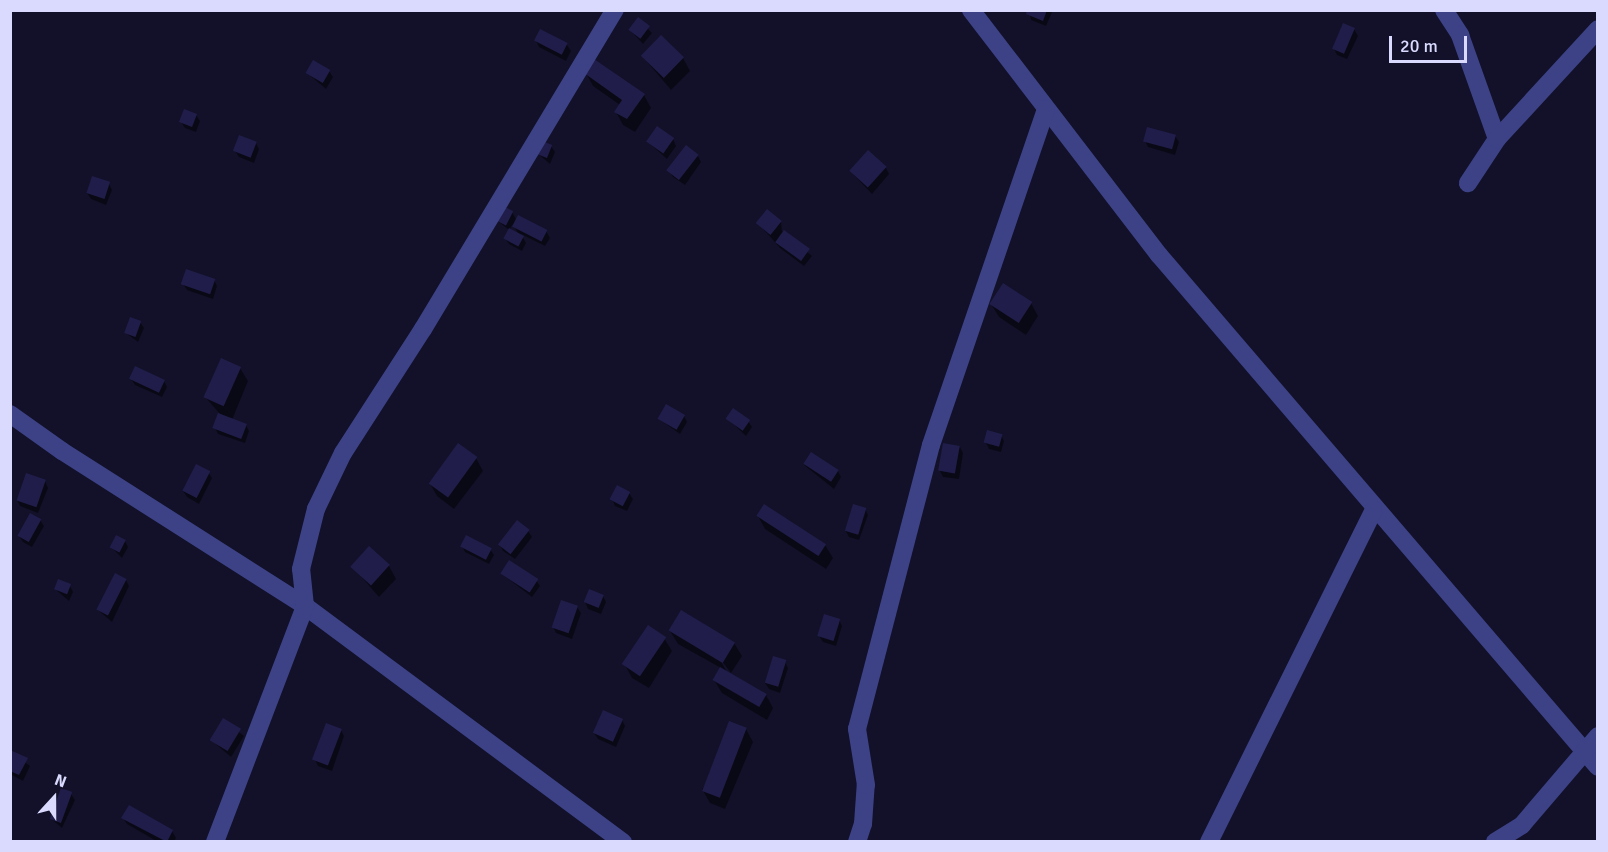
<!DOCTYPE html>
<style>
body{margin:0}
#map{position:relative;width:1608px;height:852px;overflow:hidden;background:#121129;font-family:Signika,sans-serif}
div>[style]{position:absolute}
.shadow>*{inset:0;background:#0007}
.building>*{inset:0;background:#211d4a;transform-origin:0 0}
.street>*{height:18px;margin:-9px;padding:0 9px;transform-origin:9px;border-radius:9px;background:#3d4287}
span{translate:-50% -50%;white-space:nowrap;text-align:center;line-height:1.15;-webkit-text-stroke:4.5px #121129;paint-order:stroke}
.frame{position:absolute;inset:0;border:12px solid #dadafe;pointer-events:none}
.north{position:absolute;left:24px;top:768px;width:60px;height:60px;-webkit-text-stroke:4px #121129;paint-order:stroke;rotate:21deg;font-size:16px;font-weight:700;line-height:24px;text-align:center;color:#dadafe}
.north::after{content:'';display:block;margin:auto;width:21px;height:27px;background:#dadafe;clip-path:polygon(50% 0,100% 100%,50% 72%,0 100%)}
.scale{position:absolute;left:1389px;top:36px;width:78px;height:27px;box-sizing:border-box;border:3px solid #dadafe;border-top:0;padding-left:8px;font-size:18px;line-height:21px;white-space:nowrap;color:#dadafe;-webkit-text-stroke:4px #121129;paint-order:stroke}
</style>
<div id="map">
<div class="shadow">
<i style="clip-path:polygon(1029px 10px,1053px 10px,1046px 26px,1031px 20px)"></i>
<i style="clip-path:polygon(638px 19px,652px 33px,643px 44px,630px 30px)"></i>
<i style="clip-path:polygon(1354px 29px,1358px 36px,1347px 59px,1337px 55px,1334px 49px)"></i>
<i style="clip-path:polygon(541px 31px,567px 45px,571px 51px,566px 61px,539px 47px,536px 41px)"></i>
<i style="clip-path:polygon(643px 57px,683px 58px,690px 71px,671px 90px)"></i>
<i style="clip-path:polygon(329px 71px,333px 77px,326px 89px,307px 73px)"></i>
<i style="clip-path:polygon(586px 73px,644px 95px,651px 108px,635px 132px,623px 125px,616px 112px,620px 105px,593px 86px)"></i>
<i style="clip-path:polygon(196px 115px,200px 121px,196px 132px,185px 128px,181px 122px)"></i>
<i style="clip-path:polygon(1175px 136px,1179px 142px,1175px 155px,1148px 147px,1145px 141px)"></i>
<i style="clip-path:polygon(673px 139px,676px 146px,667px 159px,648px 142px)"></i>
<i style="clip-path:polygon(256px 143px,259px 149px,254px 163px,239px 157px,235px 151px)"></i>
<i style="clip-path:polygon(551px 146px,555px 152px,550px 164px,538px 154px)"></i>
<i style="clip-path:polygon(698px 156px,701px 162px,685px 185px,673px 177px,669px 171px)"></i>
<i style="clip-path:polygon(886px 168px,889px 174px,872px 194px,851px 172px)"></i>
<i style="clip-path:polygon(109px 184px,112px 190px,106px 205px,91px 199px,87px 193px)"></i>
<i style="clip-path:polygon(evenodd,512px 212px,517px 221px,546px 231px,550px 238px,545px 246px,521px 234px,526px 243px,522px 251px,509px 244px,505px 238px,509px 230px,494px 218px,512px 212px,513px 224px,519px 235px,509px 230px,513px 224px)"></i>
<i style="clip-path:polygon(781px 222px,782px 231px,812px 256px,804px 266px,780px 248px,758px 223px)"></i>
<i style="clip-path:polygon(214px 280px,217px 286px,213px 299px,187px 290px,183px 284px)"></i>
<i style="clip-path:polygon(1031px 303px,1038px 316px,1026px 335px,999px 317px,991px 304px)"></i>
<i style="clip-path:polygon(140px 322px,144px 328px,138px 342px,126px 333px)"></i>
<i style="clip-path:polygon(240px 368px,248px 381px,232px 420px,246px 425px,249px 431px,245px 443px,218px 434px,215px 428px,220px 414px,206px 398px)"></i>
<i style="clip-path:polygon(131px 379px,164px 381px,167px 387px,162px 397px,135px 385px)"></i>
<i style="clip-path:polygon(684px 416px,687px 422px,680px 434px,659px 419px)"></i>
<i style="clip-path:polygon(727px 418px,748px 421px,752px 427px,746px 436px)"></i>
<i style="clip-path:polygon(1001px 435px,1004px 441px,1001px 452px,989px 449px,986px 443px)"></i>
<i style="clip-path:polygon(960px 447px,963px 453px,959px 479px,943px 477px,940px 471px)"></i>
<i style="clip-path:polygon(476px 458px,483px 471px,454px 509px,437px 496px,429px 482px)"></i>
<i style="clip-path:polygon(804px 465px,838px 471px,841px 477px,834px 489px)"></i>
<i style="clip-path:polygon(208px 472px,212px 478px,199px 504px,187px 497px,183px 491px)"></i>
<i style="clip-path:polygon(45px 481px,48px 488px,38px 513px,20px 506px,17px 500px)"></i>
<i style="clip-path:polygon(629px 493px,633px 499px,627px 511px,615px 506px,612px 499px)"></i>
<i style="clip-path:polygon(765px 506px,825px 545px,833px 558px,826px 569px,765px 529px,758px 516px)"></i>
<i style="clip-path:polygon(865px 509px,868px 515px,859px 540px,849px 537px,845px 530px)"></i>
<i style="clip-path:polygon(40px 520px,44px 526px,32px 547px,23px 542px,19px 536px)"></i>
<i style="clip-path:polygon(528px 531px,532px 537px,515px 559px,503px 551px,500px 545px)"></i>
<i style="clip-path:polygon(125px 541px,128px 547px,122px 558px,111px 547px)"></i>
<i style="clip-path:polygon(462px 546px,490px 549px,494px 555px,489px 564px,465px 552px)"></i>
<i style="clip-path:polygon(352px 566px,389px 566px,396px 579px,379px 597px)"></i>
<i style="clip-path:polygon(502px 574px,536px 580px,540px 586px,532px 597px)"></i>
<i style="clip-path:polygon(126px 580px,129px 586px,112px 622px,98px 610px)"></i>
<i style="clip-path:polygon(70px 586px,73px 592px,69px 601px,55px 589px)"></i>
<i style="clip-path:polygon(603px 596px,606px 602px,601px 614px,588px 609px,585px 602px)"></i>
<i style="clip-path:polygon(577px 607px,581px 613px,572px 639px,556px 633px,553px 627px)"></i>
<i style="clip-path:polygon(839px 620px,842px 626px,836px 646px,823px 642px,819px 636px)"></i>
<i style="clip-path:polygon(670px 631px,734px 643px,742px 656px,731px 673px,718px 656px,728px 674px,766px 695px,773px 708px,767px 720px,722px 693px,714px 680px,721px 668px,678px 644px)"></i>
<i style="clip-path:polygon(664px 638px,672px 651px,649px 688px,632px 678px,625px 665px)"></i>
<i style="clip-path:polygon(785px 662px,788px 668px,780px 693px,769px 689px,765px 683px)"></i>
<i style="clip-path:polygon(223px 720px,244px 736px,231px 757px,211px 740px)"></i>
<i style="clip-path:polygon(622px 720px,625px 726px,616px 747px,598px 739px,594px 733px)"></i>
<i style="clip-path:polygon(746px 729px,753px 742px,725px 809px,710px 803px,702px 789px)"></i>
<i style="clip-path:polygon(341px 730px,344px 736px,332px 771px,318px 766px,315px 760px)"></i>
<i style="clip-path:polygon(10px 751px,30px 766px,23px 781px,10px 774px)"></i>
<i style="clip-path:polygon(71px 794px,75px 800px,62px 828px,50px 818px)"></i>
<i style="clip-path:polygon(123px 818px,172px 831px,176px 838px,174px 842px,158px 842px,127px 824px)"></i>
</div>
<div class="building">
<i style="clip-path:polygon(1027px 10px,1047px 10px,1043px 21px,1026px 14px)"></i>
<i style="left:638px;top:17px;width:15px;height:16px;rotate:37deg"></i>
<i style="left:1343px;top:23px;width:13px;height:28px;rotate:23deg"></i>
<i style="left:540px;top:29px;width:31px;height:13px;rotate:27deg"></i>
<i style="left:661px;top:35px;width:32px;height:29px;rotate:44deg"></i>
<i style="clip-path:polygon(594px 59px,645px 94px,627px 119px,614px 112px,622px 100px,584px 73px)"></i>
<i style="left:313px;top:60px;width:20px;height:15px;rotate:30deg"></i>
<i style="left:184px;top:109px;width:14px;height:14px;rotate:21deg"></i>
<i style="left:657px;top:126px;width:21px;height:19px;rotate:35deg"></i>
<i style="left:1147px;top:127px;width:30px;height:15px;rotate:15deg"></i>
<i style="left:239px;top:135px;width:19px;height:17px;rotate:21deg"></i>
<i style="left:542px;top:141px;width:11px;height:14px;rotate:22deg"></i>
<i style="left:686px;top:145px;width:16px;height:32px;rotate:38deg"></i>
<i style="left:868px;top:150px;width:25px;height:28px;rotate:42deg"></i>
<i style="left:92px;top:176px;width:19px;height:18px;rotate:18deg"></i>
<i style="left:499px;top:204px;width:16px;height:16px;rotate:27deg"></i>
<i style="left:767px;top:209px;width:19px;height:18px;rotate:39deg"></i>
<i style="left:518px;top:215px;width:33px;height:13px;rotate:27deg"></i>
<i style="left:509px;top:228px;width:17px;height:12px;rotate:28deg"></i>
<i style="left:784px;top:230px;width:32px;height:15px;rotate:36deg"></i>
<i style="left:186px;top:269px;width:31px;height:16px;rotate:19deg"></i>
<i style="left:1003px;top:283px;width:35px;height:25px;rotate:33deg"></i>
<i style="left:130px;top:317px;width:12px;height:17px;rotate:20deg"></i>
<i style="left:221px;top:358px;width:22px;height:43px;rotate:24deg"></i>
<i style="left:135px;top:366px;width:33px;height:14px;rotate:25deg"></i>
<i style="left:666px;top:404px;width:22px;height:17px;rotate:30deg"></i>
<i style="left:733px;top:408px;width:21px;height:13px;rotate:35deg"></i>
<i style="left:218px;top:413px;width:31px;height:16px;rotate:21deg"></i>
<i style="left:987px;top:430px;width:16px;height:13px;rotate:15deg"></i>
<i style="left:458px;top:443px;width:24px;height:50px;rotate:36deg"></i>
<i style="left:943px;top:443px;width:17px;height:28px;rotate:10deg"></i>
<i style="left:811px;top:452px;width:33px;height:14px;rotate:33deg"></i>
<i style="left:196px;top:464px;width:16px;height:30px;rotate:27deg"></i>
<i style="left:26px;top:473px;width:21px;height:29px;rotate:19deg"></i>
<i style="left:617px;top:485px;width:15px;height:16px;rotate:28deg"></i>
<i style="left:764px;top:504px;width:74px;height:14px;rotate:33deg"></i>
<i style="left:853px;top:504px;width:14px;height:28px;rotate:17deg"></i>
<i style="left:30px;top:513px;width:13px;height:26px;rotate:29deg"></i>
<i style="left:517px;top:520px;width:16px;height:31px;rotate:38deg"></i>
<i style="left:116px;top:535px;width:11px;height:14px;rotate:27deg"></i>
<i style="left:466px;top:535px;width:29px;height:13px;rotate:27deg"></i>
<i style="left:369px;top:546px;width:28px;height:28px;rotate:42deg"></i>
<i style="left:509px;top:560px;width:35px;height:16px;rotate:33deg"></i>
<i style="left:115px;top:573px;width:13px;height:41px;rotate:27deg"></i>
<i style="left:58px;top:579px;width:14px;height:11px;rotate:21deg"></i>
<i style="left:589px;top:589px;width:16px;height:14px;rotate:22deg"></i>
<i style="left:561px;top:600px;width:18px;height:29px;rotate:19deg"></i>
<i style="left:681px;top:610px;width:63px;height:24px;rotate:31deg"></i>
<i style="left:824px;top:614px;width:17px;height:23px;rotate:17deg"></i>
<i style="left:648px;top:625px;width:22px;height:47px;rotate:34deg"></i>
<i style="left:773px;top:656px;width:14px;height:28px;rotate:17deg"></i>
<i style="left:720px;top:667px;width:54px;height:15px;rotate:30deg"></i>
<i style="left:603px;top:710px;width:22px;height:25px;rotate:24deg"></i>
<i style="left:223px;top:718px;width:21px;height:26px;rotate:31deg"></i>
<i style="left:729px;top:721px;width:19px;height:75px;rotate:21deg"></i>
<i style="left:326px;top:723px;width:17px;height:39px;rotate:21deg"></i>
<i style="clip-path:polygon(10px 750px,28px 758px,19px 775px,10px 771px)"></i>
<i style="left:61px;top:788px;width:12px;height:33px;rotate:20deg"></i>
<i style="clip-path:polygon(129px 805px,173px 830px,167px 842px,121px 818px)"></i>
</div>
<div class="street">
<i style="left:971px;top:10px;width:309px;rotate:52.5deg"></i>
<i style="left:1159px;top:255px;width:674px;rotate:49.39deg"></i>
<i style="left:1444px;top:10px;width:30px;rotate:57deg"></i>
<i style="left:1460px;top:35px;width:110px;rotate:70.4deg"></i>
<i style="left:1497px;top:139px;width:53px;rotate:123.4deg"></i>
<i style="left:1497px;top:139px;width:149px;rotate:-47.4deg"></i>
<i style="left:10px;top:414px;width:64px;rotate:35.4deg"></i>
<i style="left:62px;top:451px;width:288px;rotate:32.5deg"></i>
<i style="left:305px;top:606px;width:396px;rotate:36.6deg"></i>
<i style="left:215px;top:842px;width:253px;rotate:-69.1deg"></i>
<i style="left:305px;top:606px;width:37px;rotate:-96deg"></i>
<i style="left:301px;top:569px;width:62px;rotate:-76deg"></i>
<i style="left:316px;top:509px;width:62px;rotate:-64.3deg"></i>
<i style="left:343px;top:453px;width:148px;rotate:-57.2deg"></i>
<i style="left:423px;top:329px;width:372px;rotate:-59deg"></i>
<i style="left:857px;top:842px;width:19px;rotate:-72deg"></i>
<i style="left:863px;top:824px;width:39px;rotate:-86deg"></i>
<i style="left:866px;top:785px;width:57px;rotate:-99.1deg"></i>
<i style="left:857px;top:729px;width:293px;rotate:-75.4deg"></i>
<i style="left:931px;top:445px;width:355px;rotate:-71.1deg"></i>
<i style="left:1209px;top:842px;width:371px;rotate:-63.6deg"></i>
<i style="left:1495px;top:842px;width:32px;rotate:-32deg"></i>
<i style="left:1522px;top:825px;width:117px;rotate:-49.5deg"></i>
</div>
<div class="frame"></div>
<div class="north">N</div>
<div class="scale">20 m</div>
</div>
